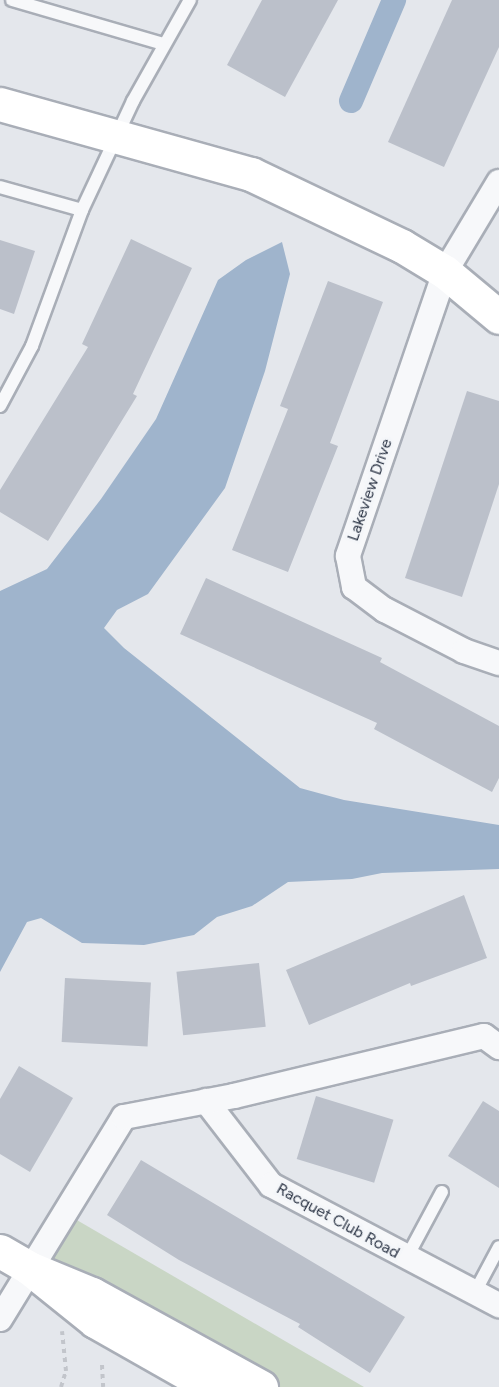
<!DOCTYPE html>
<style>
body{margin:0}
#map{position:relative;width:499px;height:1387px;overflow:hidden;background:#e4e7ec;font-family:Figtree,sans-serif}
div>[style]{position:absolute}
.green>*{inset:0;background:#c9d6c5}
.water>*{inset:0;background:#9fb4cc}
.canal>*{height:24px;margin:-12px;padding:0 12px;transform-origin:12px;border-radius:12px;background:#9fb4cc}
.building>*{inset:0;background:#bbc0ca;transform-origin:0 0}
.path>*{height:4px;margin-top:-2px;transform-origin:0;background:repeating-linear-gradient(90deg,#c2c5cb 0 4.5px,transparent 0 9px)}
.roads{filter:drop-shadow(2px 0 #a9aeb7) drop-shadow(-2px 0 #a9aeb7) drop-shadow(0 2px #a9aeb7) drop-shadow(0 -2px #a9aeb7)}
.lane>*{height:12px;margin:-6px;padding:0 6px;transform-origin:6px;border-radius:6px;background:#f7f8fa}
.street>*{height:24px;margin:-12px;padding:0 12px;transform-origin:12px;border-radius:12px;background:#f7f8fa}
.secondary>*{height:33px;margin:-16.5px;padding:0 16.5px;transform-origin:16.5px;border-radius:16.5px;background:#fff}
span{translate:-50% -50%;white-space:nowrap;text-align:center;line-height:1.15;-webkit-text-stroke:6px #f4f6f9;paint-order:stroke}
.street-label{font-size:16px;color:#2b3445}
</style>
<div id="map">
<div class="green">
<i style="clip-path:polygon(63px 1212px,364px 1387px,211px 1387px,29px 1268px)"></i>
</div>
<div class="water">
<i style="clip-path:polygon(282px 242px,290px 274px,265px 371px,225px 488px,148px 594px,117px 610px,104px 628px,124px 648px,300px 788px,344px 800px,499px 825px,499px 869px,382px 873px,352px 879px,288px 882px,252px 906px,217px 917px,194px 935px,144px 945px,82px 943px,41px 918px,27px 922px,0 972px,0 591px,47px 569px,101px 499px,156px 419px,218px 280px,246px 260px)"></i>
</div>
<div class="canal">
<i style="left:351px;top:101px;width:110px;rotate:-66.9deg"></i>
</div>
<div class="building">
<i style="clip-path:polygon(262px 0,338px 0,285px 97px,227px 65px)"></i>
<i style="clip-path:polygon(452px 0,499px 0,499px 47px,444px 167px,388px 142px)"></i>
<i style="clip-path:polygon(131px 239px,192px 268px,133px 394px,137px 396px,48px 541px,0 512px,0 490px,88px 347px,82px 344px)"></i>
<i style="clip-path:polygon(0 240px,35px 251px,14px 314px,0 309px)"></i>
<i style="clip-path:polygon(328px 281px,383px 302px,330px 443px,338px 446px,288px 572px,232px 550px,288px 409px,280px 406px)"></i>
<i style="clip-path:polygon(467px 391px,499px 401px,499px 484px,462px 597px,405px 578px)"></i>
<i style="clip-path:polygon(206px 578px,382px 658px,380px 662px,499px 726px,499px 778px,492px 792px,374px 729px,377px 723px,180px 634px)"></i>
<i style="clip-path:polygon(464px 895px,487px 958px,411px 986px,410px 983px,309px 1025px,286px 970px)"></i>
<i style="left:259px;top:963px;width:64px;height:83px;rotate:84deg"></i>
<i style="left:65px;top:978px;width:86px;height:64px;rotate:3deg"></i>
<i style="clip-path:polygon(19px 1066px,73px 1098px,30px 1172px,0 1154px,0 1099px)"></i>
<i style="left:316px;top:1096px;width:81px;height:66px;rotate:17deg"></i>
<i style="clip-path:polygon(483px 1101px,499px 1111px,499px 1188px,448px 1156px)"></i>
<i style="clip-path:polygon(141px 1160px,405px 1317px,370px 1373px,298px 1327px,300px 1324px,179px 1260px,107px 1215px)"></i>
</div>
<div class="path">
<i style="left:102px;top:1365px;width:22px;rotate:87deg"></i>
<i style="left:61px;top:1387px;width:17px;rotate:-73deg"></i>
<i style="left:66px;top:1371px;width:40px;rotate:-95.7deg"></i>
</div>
<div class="roads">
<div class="lane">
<i style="left:12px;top:0;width:157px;rotate:16.2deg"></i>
<i style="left:0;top:187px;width:85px;rotate:15.7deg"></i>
<i style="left:0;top:406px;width:68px;rotate:-61.9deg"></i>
<i style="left:32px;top:346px;width:145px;rotate:-69.8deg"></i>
<i style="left:82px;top:210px;width:120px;rotate:-64.9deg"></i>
<i style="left:133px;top:101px;width:116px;rotate:-60.6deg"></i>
<i style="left:406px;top:1259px;width:76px;rotate:-61.8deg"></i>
<i style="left:474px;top:1294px;width:53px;rotate:-62deg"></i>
</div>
<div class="street">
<i style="left:499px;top:182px;width:105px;rotate:121deg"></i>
<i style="left:445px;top:272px;width:300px;rotate:108.9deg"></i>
<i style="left:348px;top:556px;width:32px;rotate:79deg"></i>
<i style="left:354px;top:587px;width:39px;rotate:37deg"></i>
<i style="left:385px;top:610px;width:89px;rotate:27.4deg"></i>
<i style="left:464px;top:651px;width:37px;rotate:19deg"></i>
<i style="left:206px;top:1101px;width:106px;rotate:52.3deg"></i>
<i style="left:271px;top:1185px;width:258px;rotate:27.8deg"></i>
<i style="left:0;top:1319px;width:237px;rotate:-58.5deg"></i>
<i style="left:124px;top:1117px;width:112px;rotate:-10.8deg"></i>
<i style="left:234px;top:1096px;width:257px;rotate:-13.5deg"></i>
<i style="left:484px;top:1036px;width:19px;rotate:36deg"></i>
</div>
<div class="secondary">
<i style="left:0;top:104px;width:261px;rotate:15.6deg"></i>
<i style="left:251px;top:174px;width:167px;rotate:25.5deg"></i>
<i style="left:402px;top:246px;width:50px;rotate:31.2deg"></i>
<i style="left:445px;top:272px;width:70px;rotate:39.8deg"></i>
<i style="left:0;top:1251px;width:34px;rotate:30deg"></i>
<i style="left:29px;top:1268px;width:85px;rotate:38.8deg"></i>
<i style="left:95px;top:1321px;width:133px;rotate:29.6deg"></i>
<i style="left:29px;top:1268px;width:68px;rotate:22.4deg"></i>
<i style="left:92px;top:1294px;width:193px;rotate:28.8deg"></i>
</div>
</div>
<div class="street-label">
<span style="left:370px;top:490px;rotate:-71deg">Lakeview Drive</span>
<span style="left:338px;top:1221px;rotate:29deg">Racquet Club Road</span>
</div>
</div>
